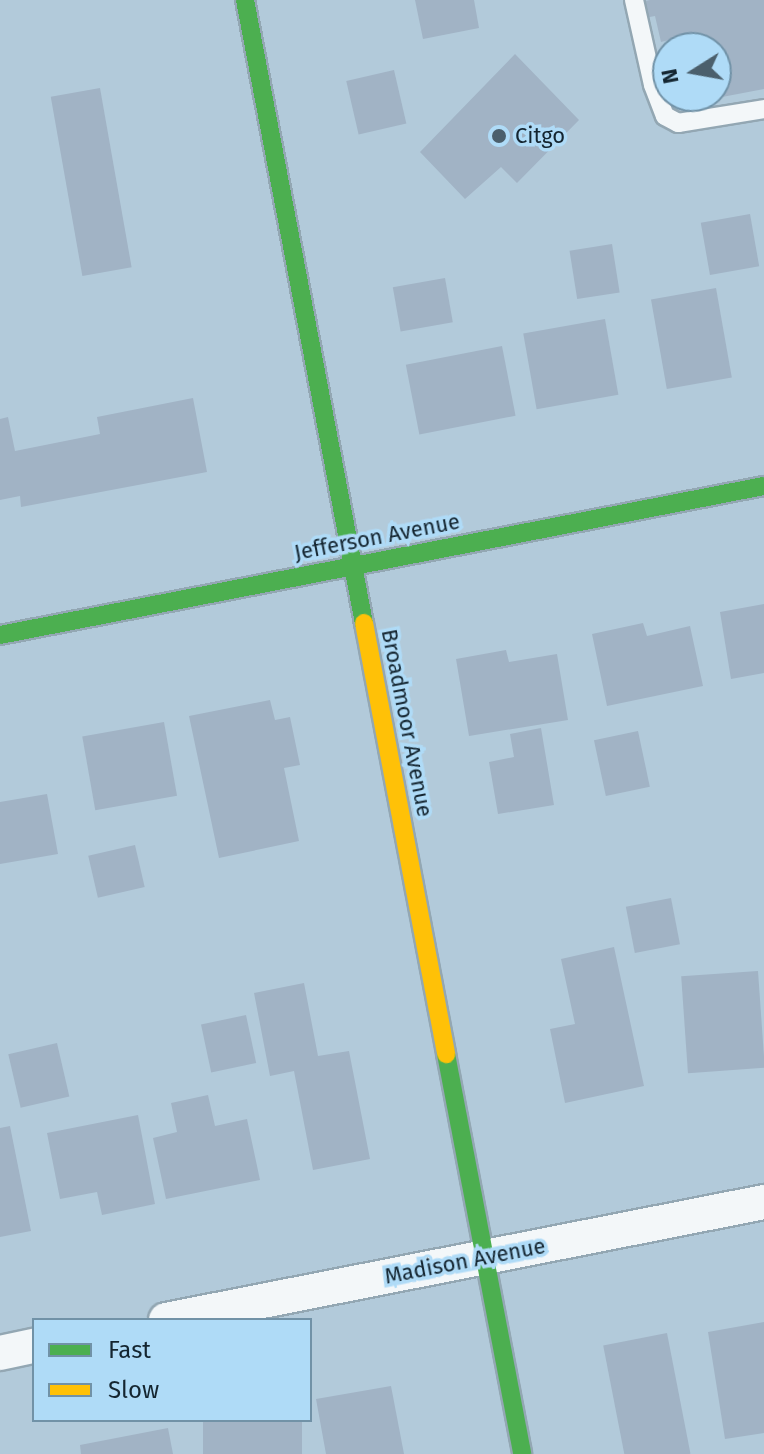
<!DOCTYPE html>
<style>
body{margin:0}
#map{position:relative;width:764px;height:1454px;overflow:hidden;background:#b2cada;font-family:"Fira Sans",sans-serif}
div>[style]{position:absolute}
.building>*{inset:0;background:#a1b3c5;transform-origin:0 0}
.roads{filter:drop-shadow(2px 0 #93a7b3) drop-shadow(-2px 0 #93a7b3) drop-shadow(0 2px #93a7b3) drop-shadow(0 -2px #93a7b3)}
.lane>*{height:18px;margin:-9px;padding:0 9px;transform-origin:9px;border-radius:9px;background:#f3f7f9}
.street>*{height:34px;margin:-17px;padding:0 17px;transform-origin:17px;border-radius:17px;background:#f3f7f9}
.fast>*{height:18px;margin:-9px;padding:0 9px;transform-origin:9px;border-radius:9px;background:#4caf50}
.slow>*{height:18px;margin:-9px;padding:0 9px;transform-origin:9px;border-radius:9px;background:#ffc107}
.dots>*{width:22px;height:22px;translate:-50% -50%;box-sizing:border-box;border:4px solid #afdbf7;border-radius:50%}
span{translate:-50% -50%;white-space:nowrap;text-align:center;line-height:1.15;-webkit-text-stroke:7px #afdbf7;paint-order:stroke}
.poi-label{font-size:22px;color:#142530}
.left{translate:0 -50%;text-align:left}
.street-label{font-size:22px;color:#142530}
.legend{position:absolute;left:32px;top:1318px;width:280px;height:104px;box-sizing:border-box;background:#afdbf7;border:2px solid #7192a7;margin:0;padding:10px 14px;list-style:none;font-size:24px;color:#142530}
.legend li{display:flex;align-items:center;gap:16px;height:40px}
.legend b{width:40px;border:2px solid #7192a7}
.north{position:absolute;left:652px;top:32px;width:80px;height:80px;box-sizing:border-box;background:#afdbf7;border:2px solid #7192a7;border-radius:50%;rotate:259deg;font-size:22px;font-weight:700;line-height:32px;text-align:center;color:#142530}
.north::after{content:'';display:block;margin:auto;width:28px;height:36px;background:#4b5f6c;clip-path:polygon(50% 0,100% 100%,50% 72%,0 100%)}
</style>
<div id="map">
<div class="building">
<i style="clip-path:polygon(415px 0,474px 0,479px 28px,423px 39px)"></i>
<i style="clip-path:polygon(650px 0,764px 0,764px 89px,680px 105px,678px 96px,716px 96px,716px 48px,670px 48px,669px 40px,661px 42px,655px 16px,639px 19px,635px 3px)"></i>
<i style="clip-path:polygon(515px 54px,579px 120px,517px 183px,501px 167px,465px 199px,420px 152px)"></i>
<i style="left:394px;top:70px;width:55px;height:49px;rotate:77deg"></i>
<i style="left:100px;top:88px;width:182px;height:50px;rotate:80deg"></i>
<i style="left:750px;top:214px;width:53px;height:50px;rotate:80deg"></i>
<i style="left:612px;top:244px;width:49px;height:43px;rotate:81deg"></i>
<i style="left:445px;top:278px;width:45px;height:53px;rotate:80deg"></i>
<i style="left:716px;top:288px;width:91px;height:66px;rotate:80deg"></i>
<i style="left:605px;top:319px;width:77px;height:83px;rotate:80deg"></i>
<i style="left:502px;top:346px;width:71px;height:98px;rotate:79deg"></i>
<i style="clip-path:polygon(193px 398px,207px 472px,21px 507px,20px 496px,0 500px,0 419px,8px 417px,15px 451px,100px 434px,97px 417px)"></i>
<i style="clip-path:polygon(764px 604px,764px 673px,731px 679px,720px 612px)"></i>
<i style="clip-path:polygon(643px 623px,647px 636px,690px 626px,703px 686px,607px 706px,592px 634px)"></i>
<i style="clip-path:polygon(506px 650px,509px 662px,557px 654px,568px 720px,469px 736px,456px 659px)"></i>
<i style="clip-path:polygon(270px 700px,275px 720px,290px 717px,300px 765px,284px 768px,299px 841px,219px 858px,189px 716px)"></i>
<i style="left:164px;top:722px;width:75px;height:83px;rotate:80deg"></i>
<i style="clip-path:polygon(541px 728px,554px 805px,498px 814px,489px 762px,514px 757px,510px 734px)"></i>
<i style="left:638px;top:731px;width:57px;height:45px;rotate:78deg"></i>
<i style="clip-path:polygon(47px 794px,58px 854px,0 864px,0 802px)"></i>
<i style="left:135px;top:845px;width:43px;height:48px;rotate:77deg"></i>
<i style="left:671px;top:898px;width:47px;height:46px;rotate:79deg"></i>
<i style="clip-path:polygon(614px 947px,644px 1086px,565px 1103px,550px 1029px,575px 1024px,561px 959px)"></i>
<i style="left:758px;top:971px;width:97px;height:77px;rotate:86deg"></i>
<i style="clip-path:polygon(304px 983px,318px 1056px,349px 1051px,370px 1159px,313px 1170px,294px 1071px,270px 1076px,254px 993px)"></i>
<i style="left:246px;top:1015px;width:49px;height:46px;rotate:78deg"></i>
<i style="left:57px;top:1043px;width:55px;height:50px;rotate:77deg"></i>
<i style="clip-path:polygon(208px 1095px,215px 1126px,247px 1119px,260px 1180px,166px 1199px,153px 1138px,177px 1132px,171px 1103px)"></i>
<i style="clip-path:polygon(138px 1115px,155px 1204px,102px 1215px,97px 1192px,60px 1199px,47px 1133px)"></i>
<i style="clip-path:polygon(10px 1126px,31px 1231px,0 1237px,0 1128px)"></i>
<i style="clip-path:polygon(764px 1322px,764px 1433px,725px 1439px,708px 1332px)"></i>
<i style="left:667px;top:1333px;width:123px;height:65px;rotate:79deg"></i>
<i style="clip-path:polygon(391px 1386px,404px 1454px,326px 1454px,316px 1399px)"></i>
<i style="left:203px;top:1420px;width:99px;height:35px"></i>
<i style="clip-path:polygon(168px 1428px,173px 1454px,81px 1454px,80px 1445px)"></i>
</div>
<div class="roads">
<div class="lane">
<i style="left:634px;top:0;width:87px;rotate:77.4deg"></i>
<i style="left:653px;top:85px;width:33px;rotate:69deg"></i>
<i style="left:665px;top:116px;width:15px;rotate:28deg"></i>
<i style="left:678px;top:123px;width:87px;rotate:-9.2deg"></i>
</div>
<div class="street">
<i style="left:166px;top:1320px;width:610px;rotate:-11.16deg"></i>
<i style="left:0;top:1353px;width:35px;rotate:-12deg"></i>
</div>
<div class="fast">
<i style="left:245px;top:0;width:634px;rotate:79.19deg"></i>
<i style="left:0;top:635px;width:778px;rotate:-11.04deg"></i>
<i style="left:446px;top:1054px;width:407px;rotate:79.2deg"></i>
</div>
<div class="slow">
<i style="left:364px;top:623px;width:439px;rotate:79.2deg"></i>
</div>
</div>
<div class="dots">
<i style="left:499px;top:136px;background:#4b5f6c"></i>
</div>
<div class="poi-label">
<span class="left" style="left:515px;top:136px">Citgo</span>
</div>
<div class="street-label">
<span style="left:377px;top:537px;rotate:-11deg">Jefferson Avenue</span>
<span style="left:407px;top:723px;rotate:79deg">Broadmoor Avenue</span>
<span style="left:465px;top:1261px;rotate:-11deg">Madison Avenue</span>
</div>
<ul class="legend">
<li><b style="height:10px;background:#4caf50"></b>Fast</li>
<li><b style="height:10px;background:#ffc107"></b>Slow</li>
</ul>
<div class="north">N</div>
</div>
